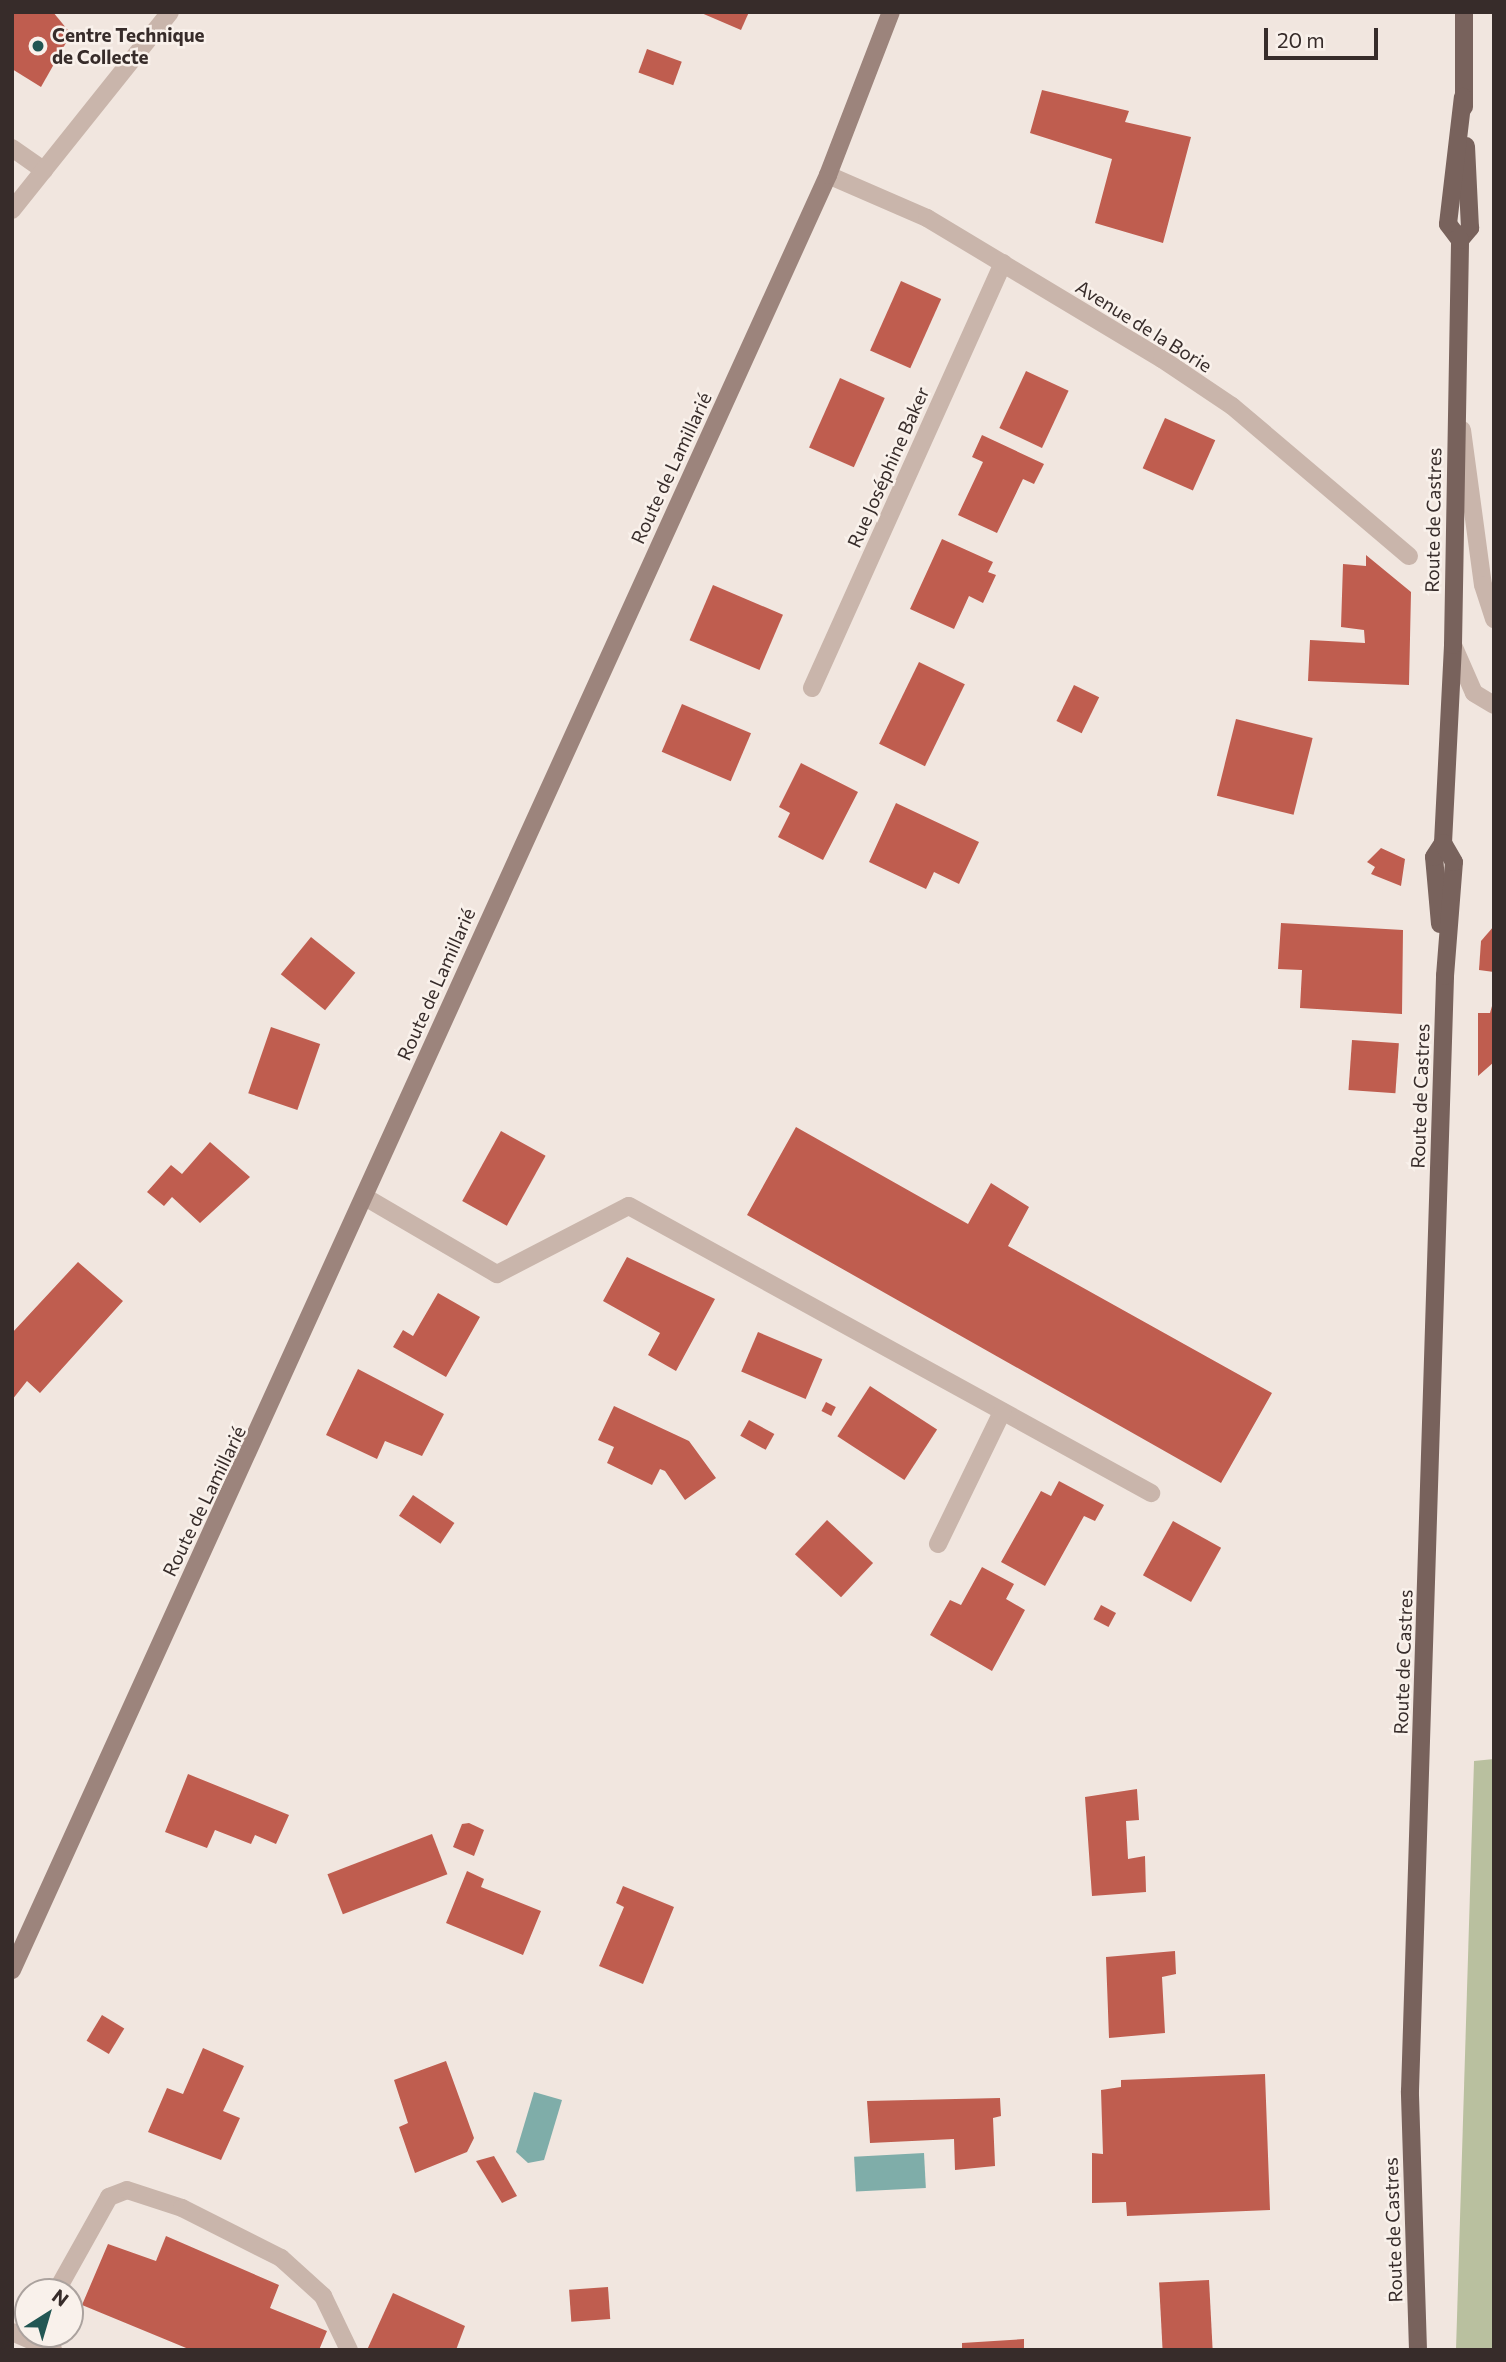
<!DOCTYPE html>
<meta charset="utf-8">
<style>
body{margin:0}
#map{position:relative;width:1506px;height:2362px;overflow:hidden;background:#f1e6df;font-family:Commissioner,sans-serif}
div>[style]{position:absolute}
.green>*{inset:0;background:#b9c09f}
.water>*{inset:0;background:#7fada9;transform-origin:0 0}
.building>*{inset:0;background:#bf5d4f;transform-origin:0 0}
.service>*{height:18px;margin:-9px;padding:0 9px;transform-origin:9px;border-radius:9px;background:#c9b5ab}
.minor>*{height:18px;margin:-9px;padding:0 9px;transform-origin:9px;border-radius:9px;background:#c9b5ab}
.tertiary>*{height:18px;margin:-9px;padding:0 9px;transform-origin:9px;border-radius:9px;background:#c9b5ab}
.secondary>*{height:18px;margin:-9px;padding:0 9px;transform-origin:9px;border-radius:9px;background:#9c847c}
.primary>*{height:18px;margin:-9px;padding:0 9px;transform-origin:9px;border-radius:9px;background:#78625c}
.dots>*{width:19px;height:19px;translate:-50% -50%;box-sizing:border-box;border:4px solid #f9f1eb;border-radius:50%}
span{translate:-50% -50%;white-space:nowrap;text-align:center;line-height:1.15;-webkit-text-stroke:5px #f9f1eb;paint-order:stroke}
.poi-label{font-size:19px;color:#372c2a;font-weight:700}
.left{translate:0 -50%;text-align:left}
.street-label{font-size:19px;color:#372c2a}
.frame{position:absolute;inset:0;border:14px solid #372c2a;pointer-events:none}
.north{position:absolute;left:14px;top:2278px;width:70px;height:70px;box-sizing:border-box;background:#f9f1eb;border:2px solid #aba29e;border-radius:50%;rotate:37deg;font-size:19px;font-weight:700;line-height:28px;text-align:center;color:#372c2a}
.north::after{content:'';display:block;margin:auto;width:24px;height:32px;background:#225653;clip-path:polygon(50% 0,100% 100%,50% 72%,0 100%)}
.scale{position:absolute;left:1264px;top:28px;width:114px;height:32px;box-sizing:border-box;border:4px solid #372c2a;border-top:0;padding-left:9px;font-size:21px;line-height:24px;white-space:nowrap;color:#372c2a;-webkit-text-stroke:5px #f9f1eb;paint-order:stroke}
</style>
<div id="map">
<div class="green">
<i style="clip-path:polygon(1494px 1759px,1494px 2350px,1456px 2350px,1474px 1761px)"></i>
</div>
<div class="water">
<i style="clip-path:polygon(534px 2092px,562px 2100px,544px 2160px,528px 2163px,516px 2152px)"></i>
<i style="left:924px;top:2153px;width:35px;height:70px;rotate:87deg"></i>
</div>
<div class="building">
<i style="clip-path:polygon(12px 12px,53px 12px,71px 34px,41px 87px,12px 69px)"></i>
<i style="clip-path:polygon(699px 12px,749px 12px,741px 30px)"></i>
<i style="left:647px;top:49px;width:37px;height:25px;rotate:20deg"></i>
<i style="clip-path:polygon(1042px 90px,1129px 111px,1125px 122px,1191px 137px,1163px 243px,1095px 223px,1112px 159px,1030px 133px)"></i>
<i style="left:901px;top:281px;width:44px;height:76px;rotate:24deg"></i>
<i style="left:1026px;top:371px;width:47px;height:63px;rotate:25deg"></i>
<i style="left:840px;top:378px;width:49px;height:76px;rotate:24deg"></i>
<i style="left:1165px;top:418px;width:55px;height:55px;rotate:24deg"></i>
<i style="clip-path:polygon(982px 435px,1044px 464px,1034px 484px,1023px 479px,997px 533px,958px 515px,983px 462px,972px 457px)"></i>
<i style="clip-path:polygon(942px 539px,993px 562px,988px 572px,996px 575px,983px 603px,969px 596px,954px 629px,910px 609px)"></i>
<i style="clip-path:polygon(1366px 555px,1411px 592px,1409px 685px,1308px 681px,1310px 640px,1365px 643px,1364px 630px,1341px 627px,1343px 564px,1366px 566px)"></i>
<i style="left:713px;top:585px;width:76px;height:60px;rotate:23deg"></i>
<i style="left:919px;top:662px;width:51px;height:91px;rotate:26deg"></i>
<i style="left:1074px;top:685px;width:28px;height:40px;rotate:26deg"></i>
<i style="left:682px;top:704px;width:75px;height:52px;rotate:23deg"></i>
<i style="left:1236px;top:719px;width:79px;height:79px;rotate:14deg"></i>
<i style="clip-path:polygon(801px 763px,858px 792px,823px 860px,778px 837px,790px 813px,779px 807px)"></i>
<i style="clip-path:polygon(896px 803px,979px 842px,959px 884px,934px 872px,926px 889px,869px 862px)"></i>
<i style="clip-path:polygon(1381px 848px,1405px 859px,1401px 886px,1371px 874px,1375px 867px,1367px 862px)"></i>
<i style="clip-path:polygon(1281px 923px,1403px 930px,1402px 1014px,1300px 1008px,1302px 970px,1278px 969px)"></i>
<i style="clip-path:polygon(1494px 926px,1494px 972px,1479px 970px,1481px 941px)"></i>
<i style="left:311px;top:937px;width:57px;height:48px;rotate:39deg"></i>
<i style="clip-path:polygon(1494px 999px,1494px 1062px,1478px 1076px,1478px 1013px,1490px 1013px)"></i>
<i style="left:271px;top:1027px;width:52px;height:70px;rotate:19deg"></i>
<i style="left:1352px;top:1040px;width:47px;height:50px;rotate:4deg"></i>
<i style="clip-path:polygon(796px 1127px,968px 1224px,991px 1183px,1029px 1207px,1008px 1246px,1272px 1393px,1221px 1483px,747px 1215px)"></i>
<i style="left:501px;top:1131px;width:51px;height:80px;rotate:29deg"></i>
<i style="clip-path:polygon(210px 1142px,250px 1177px,200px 1223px,172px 1197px,164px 1206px,147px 1192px,171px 1165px,182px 1174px)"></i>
<i style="clip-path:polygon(627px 1257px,715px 1299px,676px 1371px,648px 1355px,660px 1333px,603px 1301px)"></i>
<i style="clip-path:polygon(78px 1262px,123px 1301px,40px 1393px,27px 1381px,12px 1400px,12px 1333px)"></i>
<i style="clip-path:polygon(438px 1293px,480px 1317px,446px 1377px,393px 1347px,403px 1330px,413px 1336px)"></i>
<i style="left:758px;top:1332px;width:70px;height:43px;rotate:23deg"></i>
<i style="clip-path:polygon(358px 1369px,444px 1414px,422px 1456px,385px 1441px,377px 1459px,326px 1435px)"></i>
<i style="left:870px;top:1386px;width:80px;height:60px;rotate:33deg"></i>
<i style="left:826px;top:1402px;width:11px;height:10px;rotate:27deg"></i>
<i style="clip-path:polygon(614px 1406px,689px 1441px,716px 1478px,685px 1500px,665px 1471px,660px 1469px,652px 1485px,607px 1463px,614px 1447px,598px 1440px)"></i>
<i style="left:749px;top:1420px;width:29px;height:18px;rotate:29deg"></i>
<i style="clip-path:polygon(1059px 1481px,1104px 1505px,1095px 1521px,1084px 1516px,1045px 1586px,1001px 1562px,1041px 1491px,1051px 1496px)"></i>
<i style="left:413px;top:1495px;width:50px;height:25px;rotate:34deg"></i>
<i style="left:827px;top:1520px;width:63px;height:47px;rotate:43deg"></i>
<i style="left:1173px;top:1521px;width:55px;height:62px;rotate:29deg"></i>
<i style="clip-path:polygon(982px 1567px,1014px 1584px,1006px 1599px,1025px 1610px,992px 1671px,930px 1635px,950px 1600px,961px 1605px)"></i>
<i style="left:1101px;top:1605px;width:17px;height:16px;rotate:28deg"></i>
<i style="clip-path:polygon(188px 1774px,289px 1815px,276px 1844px,255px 1835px,251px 1844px,215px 1830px,207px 1848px,165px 1832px)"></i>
<i style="clip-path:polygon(1137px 1789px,1139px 1820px,1126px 1821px,1128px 1859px,1145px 1856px,1146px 1892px,1092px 1896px,1085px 1797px)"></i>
<i style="clip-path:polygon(469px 1823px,484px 1830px,474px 1856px,453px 1847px,462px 1824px)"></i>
<i style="left:432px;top:1834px;width:43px;height:112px;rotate:69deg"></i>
<i style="clip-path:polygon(467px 1871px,484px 1879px,481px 1887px,541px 1911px,523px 1955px,446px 1923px)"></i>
<i style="clip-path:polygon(623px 1886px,674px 1907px,643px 1984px,599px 1966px,624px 1907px,616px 1903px)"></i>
<i style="clip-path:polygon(1175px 1951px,1176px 1974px,1162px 1977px,1165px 2033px,1109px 2038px,1106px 1957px)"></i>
<i style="left:102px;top:2015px;width:26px;height:30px;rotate:31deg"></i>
<i style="clip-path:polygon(203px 2048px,244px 2066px,223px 2111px,240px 2118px,221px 2160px,148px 2132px,167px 2088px,183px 2094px)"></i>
<i style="clip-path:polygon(446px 2061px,474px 2138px,467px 2152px,415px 2173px,399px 2127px,408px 2123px,394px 2080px)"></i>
<i style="clip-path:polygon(1265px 2074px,1270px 2210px,1127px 2216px,1126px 2202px,1092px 2203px,1092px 2153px,1103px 2154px,1101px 2090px,1121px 2087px,1121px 2080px)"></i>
<i style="clip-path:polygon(1000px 2098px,1001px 2116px,993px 2118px,995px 2166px,955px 2170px,954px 2139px,870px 2143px,867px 2101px)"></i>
<i style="clip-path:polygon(494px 2156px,517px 2196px,502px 2203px,476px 2161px)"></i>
<i style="clip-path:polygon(166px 2236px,279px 2285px,270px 2308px,327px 2331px,319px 2350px,191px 2350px,82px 2305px,108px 2244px,156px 2261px)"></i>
<i style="left:1209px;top:2280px;width:70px;height:50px;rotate:87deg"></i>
<i style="left:608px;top:2287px;width:32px;height:39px;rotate:86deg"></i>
<i style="clip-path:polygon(393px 2293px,465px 2326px,456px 2350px,367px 2350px)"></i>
<i style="clip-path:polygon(1024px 2339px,1024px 2350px,962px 2350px,962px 2343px)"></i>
</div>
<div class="service">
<i style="left:12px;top:148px;width:39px;rotate:35deg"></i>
<i style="left:12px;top:210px;width:253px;rotate:-51.4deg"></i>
<i style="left:56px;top:2292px;width:109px;rotate:-60.8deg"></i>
<i style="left:109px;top:2197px;width:19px;rotate:-21deg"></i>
<i style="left:127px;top:2190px;width:58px;rotate:18.1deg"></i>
<i style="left:182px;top:2208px;width:111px;rotate:26.8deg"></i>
<i style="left:281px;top:2258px;width:57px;rotate:42.1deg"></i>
<i style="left:323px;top:2296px;width:60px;rotate:64.3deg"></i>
<i style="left:12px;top:2332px;width:45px;rotate:23.7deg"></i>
</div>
<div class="minor">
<i style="left:812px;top:688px;width:466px;rotate:-65.8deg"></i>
<i style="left:365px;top:1197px;width:153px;rotate:30.3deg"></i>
<i style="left:497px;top:1274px;width:148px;rotate:-27.3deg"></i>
<i style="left:629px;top:1206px;width:596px;rotate:28.8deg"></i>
<i style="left:938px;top:1544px;width:147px;rotate:-64.1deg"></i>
</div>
<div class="tertiary">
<i style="left:828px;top:175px;width:108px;rotate:23.5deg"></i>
<i style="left:927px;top:218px;width:274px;rotate:31deg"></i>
<i style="left:1162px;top:359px;width:84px;rotate:33.9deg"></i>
<i style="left:1232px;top:406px;width:232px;rotate:40.3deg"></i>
<i style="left:1462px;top:430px;width:156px;rotate:82.3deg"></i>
<i style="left:1483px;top:585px;width:36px;rotate:72deg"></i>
<i style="left:1453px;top:645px;width:52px;rotate:66.4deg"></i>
<i style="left:1474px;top:693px;width:23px;rotate:31deg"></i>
</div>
<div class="secondary">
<i style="left:12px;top:1970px;width:1972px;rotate:-65.55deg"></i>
<i style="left:828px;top:175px;width:175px;rotate:-68.9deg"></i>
</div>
<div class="primary">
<i style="left:1464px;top:107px;width:95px;rotate:-90deg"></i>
<i style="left:1460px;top:240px;width:16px;rotate:-50deg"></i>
<i style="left:1470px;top:228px;width:82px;rotate:-92.8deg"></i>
<i style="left:1440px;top:924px;width:67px;rotate:-95.1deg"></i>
<i style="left:1434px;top:857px;width:17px;rotate:-57deg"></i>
<i style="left:1443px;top:843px;width:198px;rotate:-87.1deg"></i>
<i style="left:1453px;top:645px;width:405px;rotate:-89deg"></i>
<i style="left:1460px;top:240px;width:20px;rotate:-127deg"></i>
<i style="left:1448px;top:224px;width:128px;rotate:-83.3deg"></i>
<i style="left:1418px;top:2350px;width:259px;rotate:-91.8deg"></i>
<i style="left:1410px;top:2091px;width:1116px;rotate:-88.2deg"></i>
<i style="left:1445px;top:976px;width:114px;rotate:-85.5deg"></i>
<i style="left:1454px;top:862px;width:22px;rotate:-120deg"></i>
</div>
<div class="dots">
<i style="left:38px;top:46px;background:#225653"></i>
</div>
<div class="poi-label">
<span class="left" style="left:52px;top:46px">Centre Technique<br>de Collecte</span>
</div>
<div class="street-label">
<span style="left:1144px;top:326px;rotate:32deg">Avenue de la Borie</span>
<span style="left:888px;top:467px;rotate:-66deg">Rue Joséphine Baker</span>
<span style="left:671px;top:468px;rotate:-65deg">Route de Lamillarié</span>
<span style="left:1433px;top:520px;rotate:-89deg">Route de Castres</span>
<span style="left:436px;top:984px;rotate:-66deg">Route de Lamillarié</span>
<span style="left:1420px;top:1096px;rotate:-88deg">Route de Castres</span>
<span style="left:204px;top:1501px;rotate:-64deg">Route de Lamillarié</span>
<span style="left:1403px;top:1662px;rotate:-88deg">Route de Castres</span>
<span style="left:1393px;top:2230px;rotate:-92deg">Route de Castres</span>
</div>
<div class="frame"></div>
<div class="north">N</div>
<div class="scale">20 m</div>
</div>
